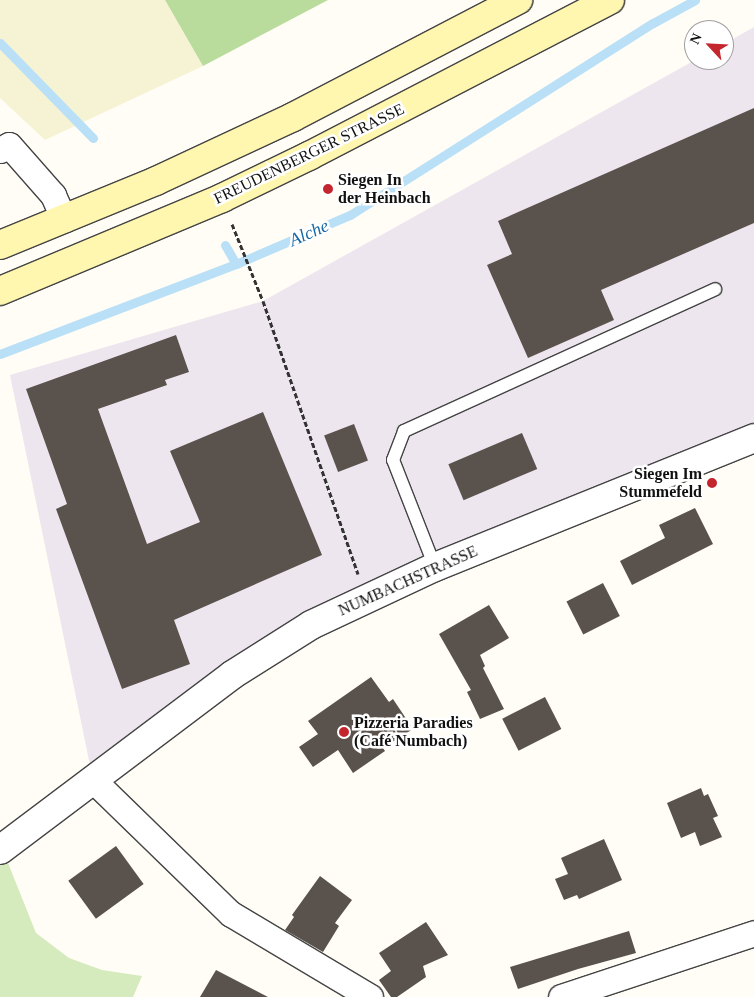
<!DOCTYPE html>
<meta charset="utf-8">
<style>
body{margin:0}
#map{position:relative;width:754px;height:997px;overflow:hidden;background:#fffdf5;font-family:"Times New Roman",serif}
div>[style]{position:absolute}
.industrial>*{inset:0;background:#eee6ef}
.farmland>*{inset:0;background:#f6f3d4}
.green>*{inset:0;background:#d5ebbd}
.forest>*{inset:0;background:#b9dc9c}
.stream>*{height:9px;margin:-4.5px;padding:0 4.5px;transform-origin:4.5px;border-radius:4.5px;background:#b9e0f7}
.building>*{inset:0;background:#5a524d;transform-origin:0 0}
.path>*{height:3px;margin-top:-1.5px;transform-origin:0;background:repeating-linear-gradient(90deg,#333 0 5px,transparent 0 7.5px)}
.roads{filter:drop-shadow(1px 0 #444) drop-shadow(-1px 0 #444) drop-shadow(0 1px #444) drop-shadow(0 -1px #444)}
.service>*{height:12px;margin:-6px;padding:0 6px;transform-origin:6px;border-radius:6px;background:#fff}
.minor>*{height:25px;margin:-12.5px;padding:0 12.5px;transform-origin:12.5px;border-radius:12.5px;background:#fff}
.tertiary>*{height:28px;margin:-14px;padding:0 14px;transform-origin:14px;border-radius:14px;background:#fff}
.secondary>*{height:28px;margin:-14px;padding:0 14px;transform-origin:14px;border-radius:14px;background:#fff6b0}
.dots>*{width:14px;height:14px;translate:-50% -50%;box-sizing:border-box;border:2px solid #fff;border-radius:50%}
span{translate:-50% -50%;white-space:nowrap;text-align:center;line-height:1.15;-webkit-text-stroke:5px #fff;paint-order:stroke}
.street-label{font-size:16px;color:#111}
.poi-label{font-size:16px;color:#111;font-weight:700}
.left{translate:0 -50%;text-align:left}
.right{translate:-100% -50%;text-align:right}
.water-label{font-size:18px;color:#1768a6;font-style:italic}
.north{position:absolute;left:684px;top:20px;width:50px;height:50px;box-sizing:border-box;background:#fff;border:1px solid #a0a0a0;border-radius:50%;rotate:295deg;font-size:14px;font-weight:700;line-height:20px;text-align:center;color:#111}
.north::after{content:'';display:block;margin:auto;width:18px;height:22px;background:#c4262e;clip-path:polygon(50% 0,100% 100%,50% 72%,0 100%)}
</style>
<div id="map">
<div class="industrial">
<i style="clip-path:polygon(754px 27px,754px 438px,366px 598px,93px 780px,10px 375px,263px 301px,695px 60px,724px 60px,724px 44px)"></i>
</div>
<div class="farmland">
<i style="clip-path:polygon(0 0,165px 0,203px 66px,45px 140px,0 98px)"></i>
</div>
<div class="green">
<i style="clip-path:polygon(2px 848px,36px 933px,69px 958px,102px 970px,142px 976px,133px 997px,0 997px,0 850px)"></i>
</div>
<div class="forest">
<i style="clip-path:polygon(165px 0,328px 0,203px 66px)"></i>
</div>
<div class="stream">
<i style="left:0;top:43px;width:133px;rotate:45.6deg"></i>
<i style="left:225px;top:245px;width:22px;rotate:60deg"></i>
<i style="left:0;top:354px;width:253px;rotate:-20.9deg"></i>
<i style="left:236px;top:264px;width:124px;rotate:-23.3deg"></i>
<i style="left:350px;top:215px;width:359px;rotate:-32.4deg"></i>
<i style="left:653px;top:23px;width:48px;rotate:-28.7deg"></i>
</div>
<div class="building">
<i style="clip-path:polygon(754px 108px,754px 223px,601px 290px,614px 320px,528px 358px,487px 265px,512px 254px,498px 221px)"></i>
<i style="clip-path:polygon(176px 335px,189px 372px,165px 380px,167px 385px,98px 409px,147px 544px,200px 522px,170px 451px,263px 412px,322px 555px,174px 620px,190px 664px,122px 689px,56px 509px,67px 504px,26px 389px)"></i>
<i style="left:354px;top:424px;width:39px;height:32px;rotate:69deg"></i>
<i style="left:522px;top:433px;width:39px;height:80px;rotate:67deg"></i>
<i style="clip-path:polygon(695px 508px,713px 544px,632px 585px,620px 561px,665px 538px,659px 525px)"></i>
<i style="left:603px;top:583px;width:37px;height:41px;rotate:63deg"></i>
<i style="clip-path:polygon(489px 605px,509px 638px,480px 655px,485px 666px,483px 668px,504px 709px,480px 719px,467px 692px,471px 690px,439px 634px)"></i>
<i style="clip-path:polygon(371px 677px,389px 702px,393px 699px,413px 729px,383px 748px,385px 751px,353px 773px,338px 750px,313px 767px,299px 747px,318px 734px,308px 721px)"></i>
<i style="left:545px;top:697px;width:36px;height:48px;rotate:63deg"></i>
<i style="clip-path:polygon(701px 788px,704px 796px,708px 794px,718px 816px,713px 818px,722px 837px,700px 846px,695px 832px,681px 838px,667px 803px)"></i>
<i style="clip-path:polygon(604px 839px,622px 880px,579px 899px,577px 895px,564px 900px,555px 879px,568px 874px,561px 858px)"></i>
<i style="left:116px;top:846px;width:47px;height:59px;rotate:54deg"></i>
<i style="clip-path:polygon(320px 876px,352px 900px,335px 923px,339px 926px,323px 952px,285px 930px,294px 917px,292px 915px)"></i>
<i style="clip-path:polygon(426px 922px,448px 955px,423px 966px,426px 977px,397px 997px,391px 997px,379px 980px,391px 971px,379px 953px)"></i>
<i style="clip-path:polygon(629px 931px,636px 953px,578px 969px,518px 989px,510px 967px)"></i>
<i style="clip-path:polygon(216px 970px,268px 997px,200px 997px)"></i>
</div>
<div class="path">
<i style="left:232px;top:224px;width:83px;rotate:68.1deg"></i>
<i style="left:263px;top:301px;width:289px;rotate:70.8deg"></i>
</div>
<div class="roads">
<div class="service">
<i style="left:435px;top:567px;width:115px;rotate:-111.4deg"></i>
<i style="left:393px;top:460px;width:31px;rotate:-69deg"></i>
<i style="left:404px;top:431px;width:342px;rotate:-24.5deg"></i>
</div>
<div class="minor">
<i style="left:0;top:150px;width:10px;rotate:-29deg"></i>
<i style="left:9px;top:145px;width:67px;rotate:48.7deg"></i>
<i style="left:53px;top:195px;width:27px;rotate:66deg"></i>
<i style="left:93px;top:780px;width:192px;rotate:44.2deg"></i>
<i style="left:231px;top:914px;width:162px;rotate:30.8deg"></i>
<i style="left:561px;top:997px;width:203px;rotate:-18.3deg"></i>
</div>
<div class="tertiary">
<i style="left:0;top:850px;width:291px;rotate:-37deg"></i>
<i style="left:232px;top:675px;width:93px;rotate:-32.3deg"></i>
<i style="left:311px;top:625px;width:137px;rotate:-25.1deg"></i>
<i style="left:435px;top:567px;width:344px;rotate:-22deg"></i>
</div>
<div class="secondary">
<i style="left:0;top:245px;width:169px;rotate:-22.3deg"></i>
<i style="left:156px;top:181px;width:151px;rotate:-25deg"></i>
<i style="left:293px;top:117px;width:254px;rotate:-27.5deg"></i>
<i style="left:0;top:291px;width:241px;rotate:-22.7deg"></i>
<i style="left:222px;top:198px;width:97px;rotate:-25.8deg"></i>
<i style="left:309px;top:156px;width:339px;rotate:-27.4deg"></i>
</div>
</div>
<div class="dots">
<i style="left:328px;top:189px;background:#c4262e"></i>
<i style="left:712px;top:483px;background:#c4262e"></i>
<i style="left:344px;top:732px;background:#c4262e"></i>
</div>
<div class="street-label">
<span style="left:309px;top:154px;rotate:-26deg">FREUDENBERGER STRASSE</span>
<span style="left:408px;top:581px;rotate:-24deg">NUMBACHSTRASSE</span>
</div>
<div class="poi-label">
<span class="left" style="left:338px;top:189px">Siegen In<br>der Heinbach</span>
<span class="right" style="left:702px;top:483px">Siegen Im<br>Stummefeld</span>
<span class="left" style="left:354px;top:732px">Pizzeria Paradies<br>(Café Numbach)</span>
</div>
<div class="water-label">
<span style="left:309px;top:233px;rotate:-24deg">Alche</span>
</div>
<div class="north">N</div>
</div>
